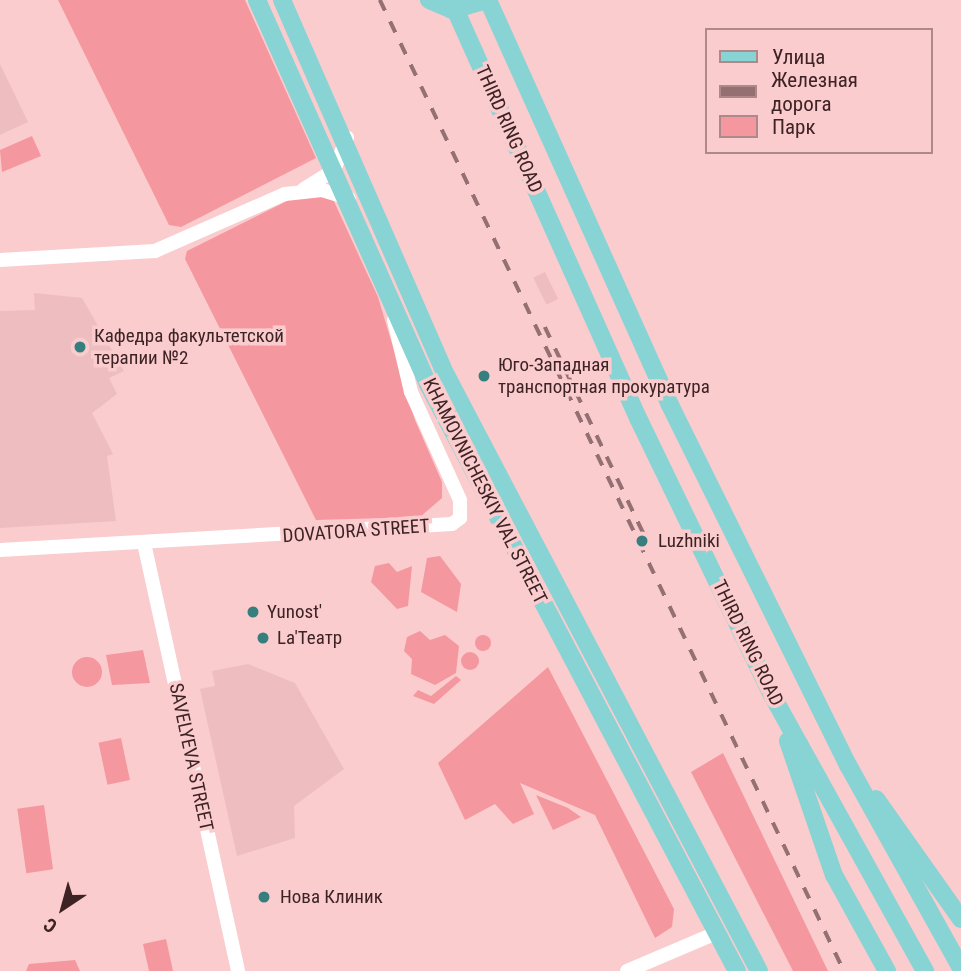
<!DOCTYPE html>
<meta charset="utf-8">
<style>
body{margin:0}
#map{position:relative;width:961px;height:971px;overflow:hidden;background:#faccce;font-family:"Roboto Condensed",sans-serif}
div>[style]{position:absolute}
.built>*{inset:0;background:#edbdbf;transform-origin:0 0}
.green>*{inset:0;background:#f5979e;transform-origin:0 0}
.round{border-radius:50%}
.minor>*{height:14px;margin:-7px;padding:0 7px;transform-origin:7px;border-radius:7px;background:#fff}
.major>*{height:18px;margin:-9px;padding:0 9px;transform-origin:9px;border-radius:9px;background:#88d3d3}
.rail>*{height:3.5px;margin-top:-1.75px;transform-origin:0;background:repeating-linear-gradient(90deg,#947072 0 12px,transparent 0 24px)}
.dots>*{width:19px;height:19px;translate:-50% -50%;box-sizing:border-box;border:4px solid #faccce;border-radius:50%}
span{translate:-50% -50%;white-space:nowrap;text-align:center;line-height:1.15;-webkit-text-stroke:7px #faccce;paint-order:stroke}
.street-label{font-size:19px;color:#3e2325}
.poi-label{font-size:19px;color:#3e2325}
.left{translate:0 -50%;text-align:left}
.legend{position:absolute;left:705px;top:28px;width:228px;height:126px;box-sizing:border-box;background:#faccce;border:2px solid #af888a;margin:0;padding:9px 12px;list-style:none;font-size:21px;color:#3e2325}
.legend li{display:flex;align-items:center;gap:14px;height:35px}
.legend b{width:35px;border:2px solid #af888a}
.north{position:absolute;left:28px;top:873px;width:70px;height:70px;-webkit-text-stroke:5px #faccce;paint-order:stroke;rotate:216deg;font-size:19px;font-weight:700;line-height:28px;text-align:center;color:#3e2325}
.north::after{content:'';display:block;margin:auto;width:24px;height:32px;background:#3e2325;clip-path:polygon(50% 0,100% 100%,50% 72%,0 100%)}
</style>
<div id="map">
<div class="built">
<i style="clip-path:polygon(0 64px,28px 122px,0 135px)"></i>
<i style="left:545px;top:272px;width:30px;height:13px;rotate:64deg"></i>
<i style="clip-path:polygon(34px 293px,82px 298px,124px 371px,109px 378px,117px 394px,92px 413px,113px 454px,107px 456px,116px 521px,0 528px,0 311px,35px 310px)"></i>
<i style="clip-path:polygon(248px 664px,295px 683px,344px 769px,294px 806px,295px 838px,237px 856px,200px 689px,215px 686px,212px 671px)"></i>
</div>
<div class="green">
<i style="clip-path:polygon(58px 0,245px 0,316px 158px,181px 227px,169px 225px)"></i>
<i style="clip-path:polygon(32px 136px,41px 156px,2px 172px,0 150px)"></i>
<i style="clip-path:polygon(301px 194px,332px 197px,378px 297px,415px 420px,442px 482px,442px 498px,420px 517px,316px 520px,185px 259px,187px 251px)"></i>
<i style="clip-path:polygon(440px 556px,461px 584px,457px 612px,421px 592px,427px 558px)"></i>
<i style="clip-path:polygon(389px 563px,397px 572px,412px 566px,408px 606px,397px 609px,371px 582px,375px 566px)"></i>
<i style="clip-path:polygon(420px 631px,430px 640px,445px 635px,459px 646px,456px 673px,435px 685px,411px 674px,412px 659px,404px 651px,407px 637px)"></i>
<i class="round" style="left:475px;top:635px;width:16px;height:16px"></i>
<i style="clip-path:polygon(143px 650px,150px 683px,112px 685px,106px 655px)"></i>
<i class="round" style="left:461px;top:652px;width:18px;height:18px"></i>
<i class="round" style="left:72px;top:657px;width:30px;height:30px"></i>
<i style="clip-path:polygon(548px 667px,674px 909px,672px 927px,655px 938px,595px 815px,520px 783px,534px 814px,513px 824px,495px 804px,465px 820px,438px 763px)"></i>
<i style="clip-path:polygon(456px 676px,461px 680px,434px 704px,413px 696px,418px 690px,431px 696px)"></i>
<i style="left:121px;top:738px;width:43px;height:23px;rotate:78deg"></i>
<i style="clip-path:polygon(723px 753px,828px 971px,793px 971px,691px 772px)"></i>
<i style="clip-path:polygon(536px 795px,568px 808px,581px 817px,553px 830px)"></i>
<i style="left:44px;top:805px;width:65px;height:27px;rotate:82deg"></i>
<i style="clip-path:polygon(166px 939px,173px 971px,149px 971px,143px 944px)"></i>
<i style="clip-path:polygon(75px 960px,80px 971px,26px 971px,29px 964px)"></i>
</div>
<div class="minor">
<i style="left:304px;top:189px;width:36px;rotate:-32deg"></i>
<i style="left:334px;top:170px;width:35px;rotate:-68deg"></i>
<i style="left:0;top:260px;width:155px;rotate:-3.3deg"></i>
<i style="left:155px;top:251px;width:142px;rotate:-23.7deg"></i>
<i style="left:285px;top:194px;width:37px;rotate:-6deg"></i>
<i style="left:322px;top:190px;width:28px;rotate:17deg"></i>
<i style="left:144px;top:543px;width:438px;rotate:77.6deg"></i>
<i style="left:0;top:550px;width:453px;rotate:-3.3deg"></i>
<i style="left:452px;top:524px;width:10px;rotate:-37deg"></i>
<i style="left:460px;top:518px;width:18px;rotate:-90deg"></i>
<i style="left:460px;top:500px;width:119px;rotate:-114.4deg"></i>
<i style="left:411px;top:392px;width:74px;rotate:-103.3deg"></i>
<i style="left:627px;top:971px;width:97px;rotate:-23.1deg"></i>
</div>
<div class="major">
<i style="left:257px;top:0;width:420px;rotate:66deg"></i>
<i style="left:428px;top:384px;width:663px;rotate:62.24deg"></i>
<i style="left:282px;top:0;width:409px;rotate:66.4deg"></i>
<i style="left:446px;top:375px;width:673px;rotate:62.29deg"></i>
<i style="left:429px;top:0;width:25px;rotate:23deg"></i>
<i style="left:452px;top:10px;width:35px;rotate:-16deg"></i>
<i style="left:451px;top:0;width:460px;rotate:65.9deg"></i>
<i style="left:639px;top:420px;width:305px;rotate:64.2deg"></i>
<i style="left:772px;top:695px;width:316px;rotate:61deg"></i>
<i style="left:488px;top:0;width:444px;rotate:65.8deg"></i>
<i style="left:670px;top:405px;width:402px;rotate:63.7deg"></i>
<i style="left:848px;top:765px;width:232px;rotate:60.9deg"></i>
<i style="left:788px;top:741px;width:142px;rotate:71.1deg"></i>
<i style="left:834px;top:875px;width:110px;rotate:61.1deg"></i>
<i style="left:876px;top:799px;width:147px;rotate:54.7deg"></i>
</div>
<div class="rail">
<i style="left:380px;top:0;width:1076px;rotate:64.46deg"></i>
<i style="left:545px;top:327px;width:235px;rotate:64.5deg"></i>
</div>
<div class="dots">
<i style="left:80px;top:347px;background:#367f7e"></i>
<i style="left:484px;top:376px;background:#367f7e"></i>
<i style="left:642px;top:541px;background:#367f7e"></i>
<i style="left:253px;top:612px;background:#367f7e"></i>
<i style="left:263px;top:638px;background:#367f7e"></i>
<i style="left:264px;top:897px;background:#367f7e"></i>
</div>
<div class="street-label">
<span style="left:509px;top:129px;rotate:66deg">THIRD RING ROAD</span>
<span style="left:485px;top:491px;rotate:63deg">KHAMOVNICHESKIY VAL STREET</span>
<span style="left:356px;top:531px;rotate:-4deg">DOVATORA STREET</span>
<span style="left:748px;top:643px;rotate:64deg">THIRD RING ROAD</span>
<span style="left:191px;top:757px;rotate:78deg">SAVELYEVA STREET</span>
</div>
<div class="poi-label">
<span class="left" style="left:94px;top:347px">Кафедра факультетской<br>терапии №2</span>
<span class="left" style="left:498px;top:376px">Юго-Западная<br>транспортная прокуратура</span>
<span class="left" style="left:658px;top:541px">Luzhniki</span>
<span class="left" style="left:267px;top:612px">Yunost'</span>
<span class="left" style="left:277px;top:638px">La'Театр</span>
<span class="left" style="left:280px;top:897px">Нова Клиник</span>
</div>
<ul class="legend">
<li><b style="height:9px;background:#88d3d3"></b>Улица</li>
<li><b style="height:9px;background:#947072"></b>Железная дорога</li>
<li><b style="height:19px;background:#f5979e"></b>Парк</li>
</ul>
<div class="north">С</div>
</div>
